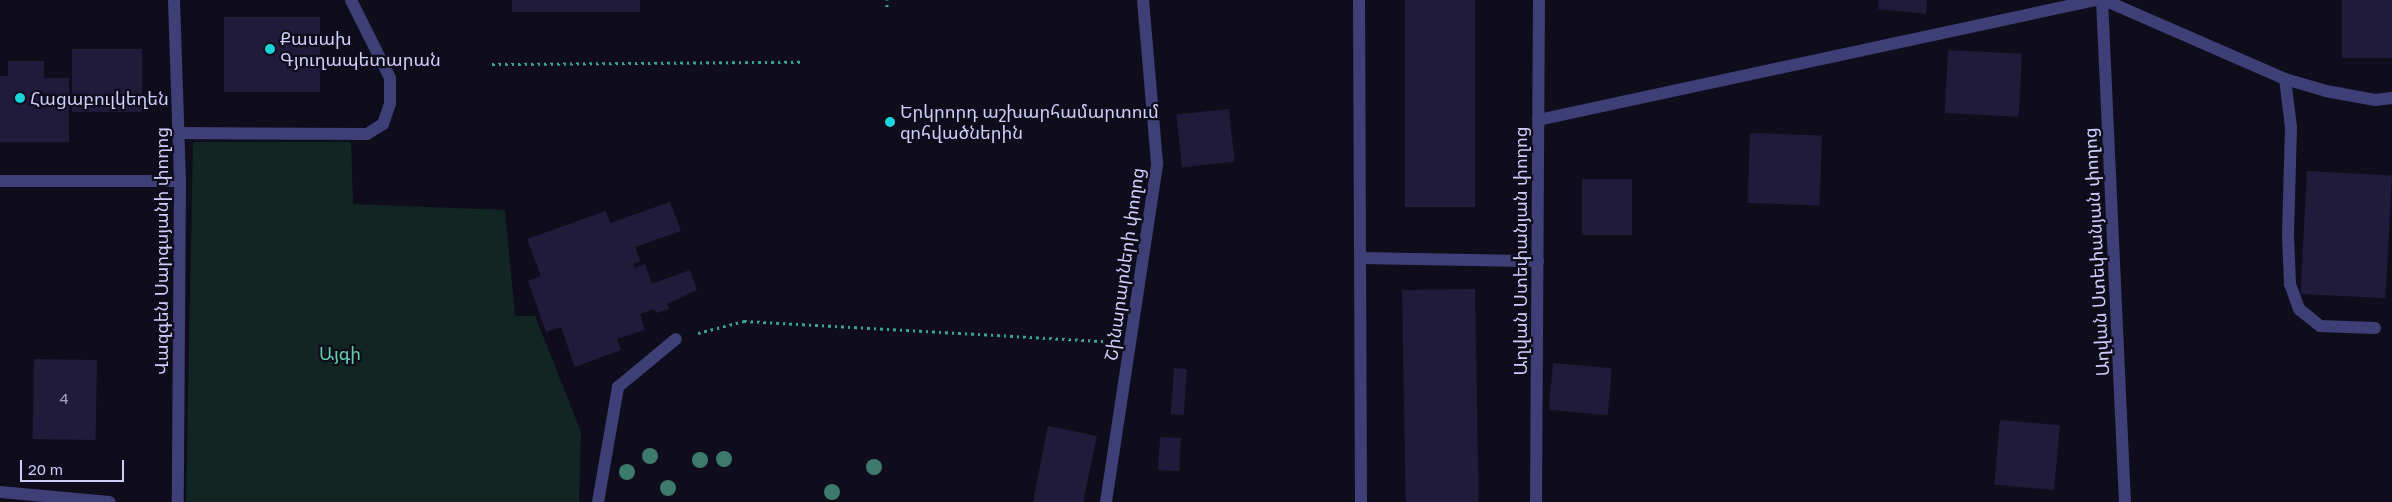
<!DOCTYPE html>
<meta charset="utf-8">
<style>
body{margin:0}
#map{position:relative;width:2392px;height:502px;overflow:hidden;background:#0f0d1c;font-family:"Golos Text","Noto Sans Armenian",sans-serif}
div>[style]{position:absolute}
.green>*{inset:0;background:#112523}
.building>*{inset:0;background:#201b3a;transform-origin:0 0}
.path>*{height:3px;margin-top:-1.5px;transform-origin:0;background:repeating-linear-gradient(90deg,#39a294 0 2.5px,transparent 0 6.5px)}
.lane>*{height:12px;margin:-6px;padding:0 6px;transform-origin:6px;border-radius:6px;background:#3d3f76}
.street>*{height:12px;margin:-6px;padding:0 6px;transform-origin:6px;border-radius:6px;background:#3d3f76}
.trees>*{width:16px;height:16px;margin:-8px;border-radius:50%;background:#3d796c}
.dots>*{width:14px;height:14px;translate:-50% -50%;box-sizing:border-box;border:2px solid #0f0d1c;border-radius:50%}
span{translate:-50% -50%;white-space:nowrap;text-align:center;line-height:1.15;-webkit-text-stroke:4.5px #0f0d1c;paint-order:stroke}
.number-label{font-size:15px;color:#a3a0ca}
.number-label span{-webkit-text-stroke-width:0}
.poi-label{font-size:18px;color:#cfcdfa}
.left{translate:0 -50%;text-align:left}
.street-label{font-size:18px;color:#cfcdfa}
.park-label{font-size:18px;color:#62d1ad}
.scale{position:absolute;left:20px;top:460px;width:104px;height:22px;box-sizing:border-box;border:2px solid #cfcdfa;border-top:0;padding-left:6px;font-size:15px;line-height:18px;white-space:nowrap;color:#cfcdfa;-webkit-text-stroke:4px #0f0d1c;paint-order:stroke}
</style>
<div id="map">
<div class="green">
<i style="clip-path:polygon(193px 142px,351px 142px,353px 204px,505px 210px,515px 316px,535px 316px,581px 432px,579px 502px,186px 502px)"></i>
</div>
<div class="building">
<i style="left:512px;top:0;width:128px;height:12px"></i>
<i style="left:1405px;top:0;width:70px;height:207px"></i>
<i style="clip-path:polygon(1879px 0,1927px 0,1926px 14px,1878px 9px)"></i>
<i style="left:2342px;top:0;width:50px;height:58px"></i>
<i style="left:224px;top:17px;width:96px;height:75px"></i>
<i style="left:72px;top:49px;width:70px;height:63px"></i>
<i style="left:1948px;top:50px;width:74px;height:63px;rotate:3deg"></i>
<i style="clip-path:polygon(8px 61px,44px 61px,44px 78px,69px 78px,69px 142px,0 142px,0 76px,8px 76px)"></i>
<i style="left:1229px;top:109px;width:53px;height:53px;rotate:84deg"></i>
<i style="left:1750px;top:133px;width:72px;height:70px;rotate:2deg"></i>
<i style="left:2307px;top:171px;width:85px;height:123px;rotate:3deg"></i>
<i style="left:1582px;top:179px;width:50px;height:56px"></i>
<i style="clip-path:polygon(670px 202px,681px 231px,635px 247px,640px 261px,633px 264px,635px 268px,645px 264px,652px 284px,690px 270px,697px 290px,667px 304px,669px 309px,656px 313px,654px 309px,640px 314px,645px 330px,617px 339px,621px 350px,575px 367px,561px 327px,546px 332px,528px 281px,541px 276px,527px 239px,606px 211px,610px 223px)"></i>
<i style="left:1475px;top:289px;width:213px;height:73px;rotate:89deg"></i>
<i style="left:34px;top:359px;width:63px;height:80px;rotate:1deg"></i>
<i style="left:1553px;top:363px;width:59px;height:47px;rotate:5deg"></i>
<i style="left:1174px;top:368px;width:13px;height:46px;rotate:4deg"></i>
<i style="left:2000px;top:420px;width:60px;height:65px;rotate:5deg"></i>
<i style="clip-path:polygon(1048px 426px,1097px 436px,1083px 502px,1033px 502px)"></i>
<i style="left:1160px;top:437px;width:21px;height:33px;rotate:3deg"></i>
</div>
<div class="path">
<i style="left:887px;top:7px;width:7px;rotate:-90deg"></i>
<i style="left:492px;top:64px;width:311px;rotate:-0.4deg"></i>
<i style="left:698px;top:333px;width:48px;rotate:-14.6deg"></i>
<i style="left:744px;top:321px;width:362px;rotate:3.2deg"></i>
</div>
<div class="lane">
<i style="left:1359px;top:0;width:502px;rotate:89.77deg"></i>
<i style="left:2104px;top:0;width:197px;rotate:23.6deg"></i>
<i style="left:2285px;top:79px;width:43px;rotate:16.3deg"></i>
<i style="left:2326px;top:91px;width:50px;rotate:10.4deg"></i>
<i style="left:2375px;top:100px;width:17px;rotate:-7deg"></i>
<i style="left:2285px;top:79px;width:48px;rotate:82.9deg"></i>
<i style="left:2291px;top:127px;width:109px;rotate:91.6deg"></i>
<i style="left:2288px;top:236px;width:48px;rotate:87.6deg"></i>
<i style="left:2290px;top:284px;width:27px;rotate:70deg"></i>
<i style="left:2299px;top:309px;width:27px;rotate:39deg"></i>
<i style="left:2320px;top:326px;width:55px;rotate:2.1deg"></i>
<i style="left:1538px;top:120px;width:571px;rotate:-12.14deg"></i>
<i style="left:178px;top:133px;width:189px;rotate:0.3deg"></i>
<i style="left:367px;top:134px;width:19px;rotate:-32deg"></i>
<i style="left:383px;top:124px;width:21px;rotate:-71deg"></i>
<i style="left:390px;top:104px;width:26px;rotate:-90deg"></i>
<i style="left:390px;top:78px;width:87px;rotate:-116.6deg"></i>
<i style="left:0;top:181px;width:180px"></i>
<i style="left:1360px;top:258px;width:178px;rotate:1deg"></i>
<i style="left:598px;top:502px;width:117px;rotate:-80.1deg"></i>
<i style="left:618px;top:387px;width:75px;rotate:-39.6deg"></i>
</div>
<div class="street">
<i style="left:174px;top:0;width:181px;rotate:88.1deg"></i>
<i style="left:180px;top:181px;width:321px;rotate:90.4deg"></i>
<i style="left:2102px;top:0;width:503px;rotate:87.38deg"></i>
<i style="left:0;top:492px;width:110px;rotate:5.2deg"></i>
<i style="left:1106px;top:502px;width:343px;rotate:-81.4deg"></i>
<i style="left:1157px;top:163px;width:164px;rotate:-94.9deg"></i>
<i style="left:1536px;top:502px;width:502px;rotate:-89.66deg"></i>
</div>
<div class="trees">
<i style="left:650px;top:456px"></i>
<i style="left:724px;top:459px"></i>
<i style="left:700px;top:460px"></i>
<i style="left:874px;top:467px"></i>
<i style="left:627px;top:472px"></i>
<i style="left:668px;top:488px"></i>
<i style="left:832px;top:492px"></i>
</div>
<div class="dots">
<i style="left:270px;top:49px;background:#18d5db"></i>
<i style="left:20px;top:98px;background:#18d5db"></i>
<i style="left:890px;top:122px;background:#18d5db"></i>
</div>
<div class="number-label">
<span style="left:64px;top:399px">4</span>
</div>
<div class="poi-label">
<span class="left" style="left:280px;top:49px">Քասախ<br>Գյուղապետարան</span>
<span class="left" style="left:30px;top:98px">Հացաբուլկեղեն</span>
<span class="left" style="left:900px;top:122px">Երկրորդ աշխարհամարտում<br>զոհվածներին</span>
</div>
<div class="street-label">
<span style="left:161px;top:251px;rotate:-90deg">Վազգեն Սարգսյանի փողոց</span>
<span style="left:1520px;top:251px;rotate:-90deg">Աղվան Ստեփանյան փողոց</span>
<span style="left:2096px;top:252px;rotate:-93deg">Աղվան Ստեփանյան փողոց</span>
<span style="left:1124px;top:264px;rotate:-82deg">Շինարարների փողոց</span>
</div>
<div class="park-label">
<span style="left:340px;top:353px">Այգի</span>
</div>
<div class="scale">20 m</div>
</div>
